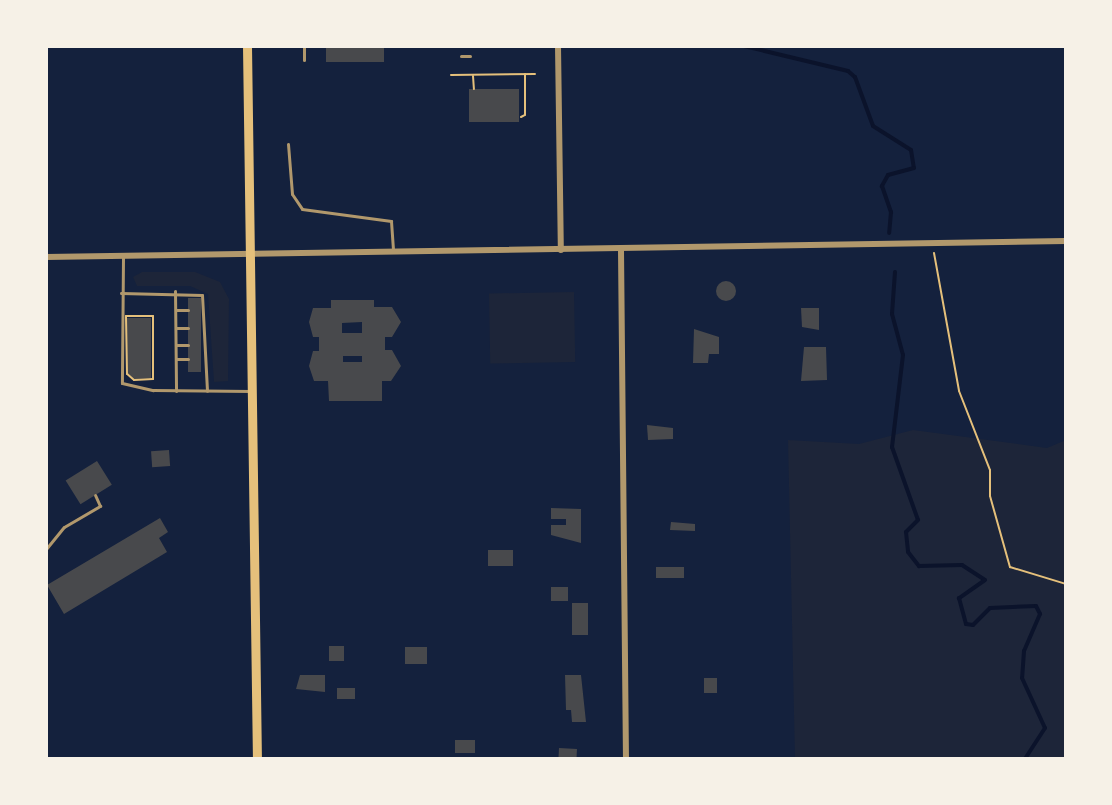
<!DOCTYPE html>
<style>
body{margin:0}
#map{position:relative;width:1112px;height:805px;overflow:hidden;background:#14213d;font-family:"PT Sans Narrow",sans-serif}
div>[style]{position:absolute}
.green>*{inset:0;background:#1d2539;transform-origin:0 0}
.stream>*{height:4px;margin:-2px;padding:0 2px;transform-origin:2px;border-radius:2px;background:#0b132b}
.building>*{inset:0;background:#48494c;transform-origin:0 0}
.round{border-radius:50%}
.path>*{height:2px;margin:-1px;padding:0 1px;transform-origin:1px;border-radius:1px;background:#e5c07b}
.service>*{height:3px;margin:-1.5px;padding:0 1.5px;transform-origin:1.5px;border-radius:1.5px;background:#b1986c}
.minor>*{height:6px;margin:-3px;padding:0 3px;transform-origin:3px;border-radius:3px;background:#b1986c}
.primary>*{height:9px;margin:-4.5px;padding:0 4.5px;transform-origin:4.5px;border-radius:4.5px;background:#e5c07b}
span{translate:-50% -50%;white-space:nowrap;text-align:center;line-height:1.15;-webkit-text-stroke:8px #f6f1e7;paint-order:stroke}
.frame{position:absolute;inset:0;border:48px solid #f6f1e7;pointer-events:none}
</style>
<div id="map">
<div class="green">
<i style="clip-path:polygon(142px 272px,195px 272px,220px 282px,229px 299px,228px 381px,214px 382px,208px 294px,190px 286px,137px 286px,133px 277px)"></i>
<i style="left:574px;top:292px;width:70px;height:85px;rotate:89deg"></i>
<i style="clip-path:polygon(913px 430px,1047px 448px,1066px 440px,1066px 759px,795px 759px,788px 440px,859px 444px)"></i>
</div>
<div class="stream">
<i style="left:744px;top:46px;width:107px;rotate:13.5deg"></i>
<i style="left:848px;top:71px;width:9px;rotate:41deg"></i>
<i style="left:855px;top:77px;width:52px;rotate:69.8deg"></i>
<i style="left:873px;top:126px;width:45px;rotate:32.3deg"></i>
<i style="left:911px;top:150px;width:18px;rotate:81deg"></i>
<i style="left:914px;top:168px;width:27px;rotate:165deg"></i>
<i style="left:888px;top:175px;width:13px;rotate:119deg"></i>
<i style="left:882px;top:186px;width:28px;rotate:71deg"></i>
<i style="left:891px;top:212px;width:21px;rotate:95deg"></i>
<i style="left:895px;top:272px;width:42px;rotate:94.1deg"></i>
<i style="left:892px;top:314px;width:42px;rotate:75deg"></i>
<i style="left:903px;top:355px;width:93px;rotate:96.8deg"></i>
<i style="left:892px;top:447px;width:77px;rotate:70.4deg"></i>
<i style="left:918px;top:520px;width:17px;rotate:135deg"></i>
<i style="left:906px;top:532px;width:20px;rotate:84deg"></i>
<i style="left:908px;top:552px;width:18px;rotate:52deg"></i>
<i style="left:919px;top:566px;width:43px;rotate:-1.3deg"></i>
<i style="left:962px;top:565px;width:27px;rotate:33deg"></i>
<i style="left:985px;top:580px;width:32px;rotate:145deg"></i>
<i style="left:959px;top:598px;width:27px;rotate:75deg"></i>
<i style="left:966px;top:624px;width:7px;rotate:8deg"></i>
<i style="left:973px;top:625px;width:24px;rotate:-45deg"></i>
<i style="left:990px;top:608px;width:46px;rotate:-2.5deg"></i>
<i style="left:1036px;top:606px;width:9px;rotate:63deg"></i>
<i style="left:1040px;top:614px;width:40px;rotate:113.4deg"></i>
<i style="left:1024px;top:651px;width:27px;rotate:94deg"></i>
<i style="left:1022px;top:678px;width:55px;rotate:65.3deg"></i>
<i style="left:1045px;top:728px;width:37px;rotate:123deg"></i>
</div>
<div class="building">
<i style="left:326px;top:46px;width:58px;height:16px"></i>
<i style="left:469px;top:89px;width:50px;height:33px"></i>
<i class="round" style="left:716px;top:281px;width:20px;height:20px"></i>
<i style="left:188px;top:298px;width:13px;height:74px"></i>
<i style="clip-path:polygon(evenodd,331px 300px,374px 300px,374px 307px,392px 307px,401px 322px,392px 337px,385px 337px,385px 350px,392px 350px,401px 366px,391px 381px,382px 381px,382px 401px,329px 401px,328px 381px,314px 381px,309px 366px,313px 351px,319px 351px,319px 337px,313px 337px,309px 322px,313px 308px,331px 308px,331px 300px,362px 322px,362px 333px,342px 333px,342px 323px,362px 322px,331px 300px,343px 356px,362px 356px,362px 362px,343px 362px,343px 356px)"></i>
<i style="clip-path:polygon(801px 308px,819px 308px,819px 330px,802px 327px)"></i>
<i style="clip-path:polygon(127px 318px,151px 318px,151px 378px,133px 379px,127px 373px)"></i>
<i style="clip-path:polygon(694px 329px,719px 337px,719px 354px,709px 354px,708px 363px,693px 363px)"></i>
<i style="clip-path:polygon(804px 347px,826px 347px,827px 380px,801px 381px)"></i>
<i style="clip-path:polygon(647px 425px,673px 428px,673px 439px,648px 440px)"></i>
<i style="left:169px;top:450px;width:16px;height:18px;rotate:86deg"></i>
<i style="left:97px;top:461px;width:28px;height:37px;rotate:58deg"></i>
<i style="clip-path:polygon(551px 508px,581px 509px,581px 543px,551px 535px,551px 525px,566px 525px,566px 519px,551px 519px)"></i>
<i style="clip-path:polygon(160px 518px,168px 532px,159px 538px,167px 552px,64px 614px,47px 585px)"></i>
<i style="clip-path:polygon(671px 522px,695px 524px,695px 531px,670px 530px)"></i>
<i style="left:488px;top:550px;width:25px;height:16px"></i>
<i style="left:656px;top:567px;width:28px;height:11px"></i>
<i style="left:568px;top:587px;width:14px;height:17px;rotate:90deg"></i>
<i style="left:572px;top:603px;width:16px;height:32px"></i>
<i style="left:329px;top:646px;width:15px;height:15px"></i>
<i style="left:405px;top:647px;width:22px;height:17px"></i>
<i style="clip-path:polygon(300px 675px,325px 675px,325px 692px,296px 689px)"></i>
<i style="clip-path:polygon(565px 675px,581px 675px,586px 722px,572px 722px,571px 710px,566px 710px)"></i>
<i style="left:704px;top:678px;width:13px;height:15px"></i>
<i style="left:337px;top:688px;width:18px;height:11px"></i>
<i style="left:455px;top:740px;width:20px;height:13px"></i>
<i style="left:559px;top:748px;width:18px;height:11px;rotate:3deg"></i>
</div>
<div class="path">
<i style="left:451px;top:75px;width:84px;rotate:-0.7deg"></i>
<i style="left:473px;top:76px;width:13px;rotate:86deg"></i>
<i style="left:521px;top:117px;width:4px;rotate:-27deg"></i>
<i style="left:525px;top:115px;width:41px;rotate:-90deg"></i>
<i style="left:934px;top:253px;width:140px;rotate:79.7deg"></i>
<i style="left:959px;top:391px;width:85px;rotate:68.6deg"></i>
<i style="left:990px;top:470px;width:26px;rotate:90deg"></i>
<i style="left:990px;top:496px;width:74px;rotate:74.3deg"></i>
<i style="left:1010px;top:567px;width:59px;rotate:16.9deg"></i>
<i style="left:126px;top:316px;width:27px"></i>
<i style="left:153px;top:316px;width:63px;rotate:90deg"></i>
<i style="left:153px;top:379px;width:19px;rotate:177deg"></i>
<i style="left:134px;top:380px;width:9px;rotate:-139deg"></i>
<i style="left:127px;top:374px;width:58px;rotate:-91deg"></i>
</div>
<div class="service">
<i style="left:304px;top:46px;width:14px;rotate:90deg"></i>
<i style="left:461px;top:56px;width:9px"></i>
<i style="left:288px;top:144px;width:50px;rotate:85.4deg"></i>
<i style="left:292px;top:194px;width:18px;rotate:56deg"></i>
<i style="left:302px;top:209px;width:90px;rotate:7.7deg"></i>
<i style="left:391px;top:221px;width:29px;rotate:86deg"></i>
<i style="left:123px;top:258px;width:125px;rotate:90.5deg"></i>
<i style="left:122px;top:383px;width:32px;rotate:13deg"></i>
<i style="left:153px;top:390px;width:98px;rotate:0.6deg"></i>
<i style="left:175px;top:291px;width:100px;rotate:89.4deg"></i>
<i style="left:121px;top:293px;width:81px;rotate:1.4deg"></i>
<i style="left:202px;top:295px;width:96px;rotate:87deg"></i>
<i style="left:176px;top:310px;width:12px"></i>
<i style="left:176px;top:328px;width:12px"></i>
<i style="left:176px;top:345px;width:12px"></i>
<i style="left:176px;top:359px;width:12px"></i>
<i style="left:46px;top:549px;width:28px;rotate:-51deg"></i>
<i style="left:64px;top:527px;width:42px;rotate:-30.3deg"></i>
<i style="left:100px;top:506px;width:12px;rotate:-114deg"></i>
</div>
<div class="minor">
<i style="left:558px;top:46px;width:204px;rotate:89.2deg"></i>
<i style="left:621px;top:250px;width:509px;rotate:89.44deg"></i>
<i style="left:46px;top:257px;width:1020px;rotate:-0.9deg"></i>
</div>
<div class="primary">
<i style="left:247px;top:46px;width:713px;rotate:89.2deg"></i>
</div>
<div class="frame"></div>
</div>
